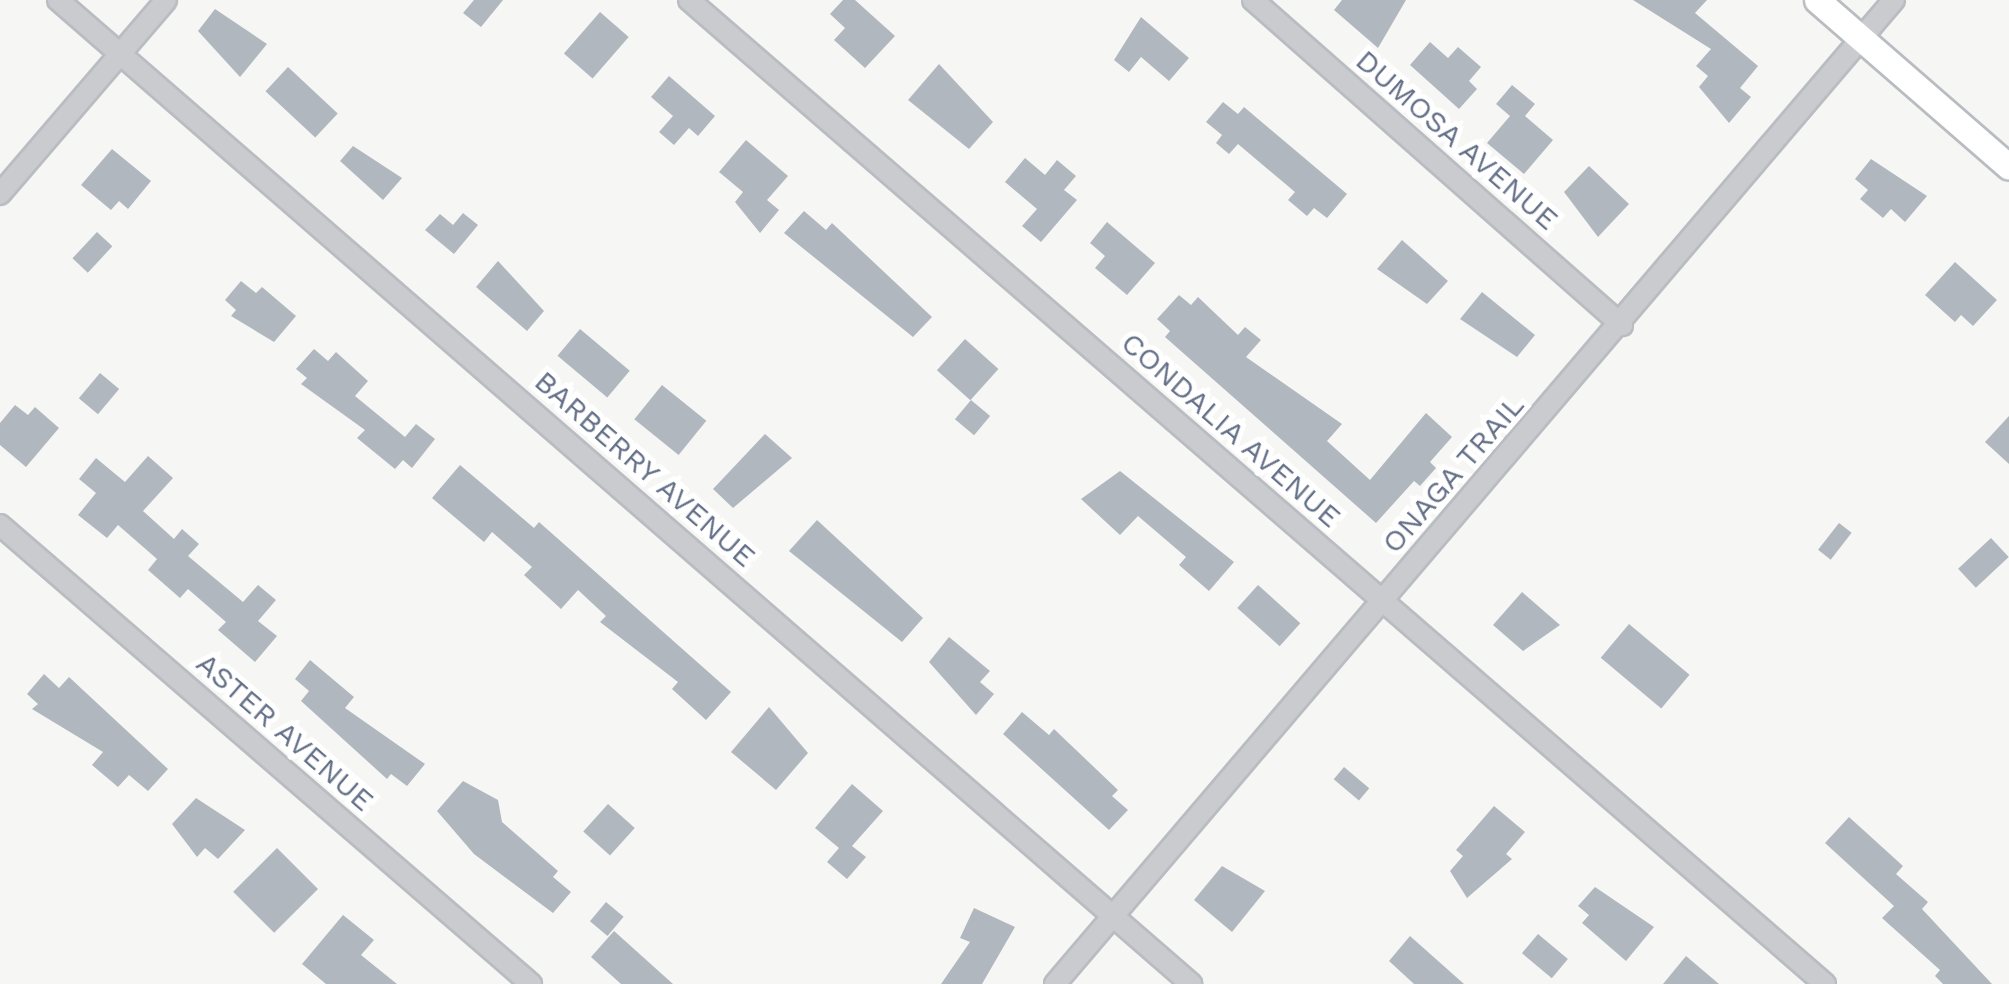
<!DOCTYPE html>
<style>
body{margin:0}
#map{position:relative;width:2009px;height:984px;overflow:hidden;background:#f6f7f4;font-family:"Work Sans",sans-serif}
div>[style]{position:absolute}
.building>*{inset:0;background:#b1b7be;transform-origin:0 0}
.roads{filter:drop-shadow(2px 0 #b9bcc1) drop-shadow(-2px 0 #b9bcc1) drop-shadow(0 2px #b9bcc1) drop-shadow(0 -2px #b9bcc1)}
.minor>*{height:20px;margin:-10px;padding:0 10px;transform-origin:10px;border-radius:10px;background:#c9cbcf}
.major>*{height:25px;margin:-12.5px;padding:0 12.5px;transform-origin:12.5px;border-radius:12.5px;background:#fff}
span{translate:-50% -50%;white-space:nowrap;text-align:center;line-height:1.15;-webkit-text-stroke:10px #fff;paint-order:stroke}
.street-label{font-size:30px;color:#647087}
</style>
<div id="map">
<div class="building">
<i style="clip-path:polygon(474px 0,503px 0,481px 27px,463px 13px)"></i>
<i style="clip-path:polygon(843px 0,855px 0,895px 36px,865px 68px,834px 40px,845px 28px,830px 14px)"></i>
<i style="clip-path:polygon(1342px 0,1406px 0,1378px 48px,1334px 10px)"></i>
<i style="clip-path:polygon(1633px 0,1707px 0,1695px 13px,1758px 66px,1740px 88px,1751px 97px,1729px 123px,1699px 87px,1708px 76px,1696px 66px,1711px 49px)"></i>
<i style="clip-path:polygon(215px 9px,267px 44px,240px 77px,198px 31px)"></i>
<i style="left:600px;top:12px;width:38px;height:55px;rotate:41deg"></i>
<i style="clip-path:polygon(1141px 17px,1189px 58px,1169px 81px,1141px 57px,1129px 72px,1114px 60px)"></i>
<i style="clip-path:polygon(1430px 42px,1448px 58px,1458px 47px,1481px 67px,1469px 81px,1477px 89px,1459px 109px,1410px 65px)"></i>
<i style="clip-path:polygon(939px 64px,993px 122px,969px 149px,908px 100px)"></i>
<i style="left:288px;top:67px;width:68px;height:33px;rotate:43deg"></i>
<i style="clip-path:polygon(669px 76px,715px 116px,698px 136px,689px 128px,674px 145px,659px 132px,673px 116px,651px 97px)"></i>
<i style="clip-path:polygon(1512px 85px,1535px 104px,1525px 116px,1553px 140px,1524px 174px,1487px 143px,1510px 116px,1496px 104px)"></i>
<i style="clip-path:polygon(1223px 102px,1238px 114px,1244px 107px,1347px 194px,1327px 218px,1314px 208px,1307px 216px,1288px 200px,1295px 192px,1238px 144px,1229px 154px,1216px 143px,1222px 135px,1206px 122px)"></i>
<i style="clip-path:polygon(746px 140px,788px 176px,767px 200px,779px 210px,760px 233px,735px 202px,743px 192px,719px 172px)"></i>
<i style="clip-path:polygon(353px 146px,402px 178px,383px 200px,340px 161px)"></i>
<i style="clip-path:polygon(112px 149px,151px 181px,128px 209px,119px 201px,111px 210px,81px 185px)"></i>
<i style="clip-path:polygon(1025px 158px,1045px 175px,1057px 160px,1076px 176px,1064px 190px,1077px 200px,1041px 242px,1022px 226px,1037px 209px,1005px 182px)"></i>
<i style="clip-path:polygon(1871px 159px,1927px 196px,1905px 222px,1891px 209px,1883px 218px,1860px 199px,1868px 190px,1855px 179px)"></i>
<i style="clip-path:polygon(1589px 166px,1629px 204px,1598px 237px,1564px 192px)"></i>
<i style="clip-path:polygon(804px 211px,826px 230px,832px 223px,932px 317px,913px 337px,784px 233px)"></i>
<i style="clip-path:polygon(463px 213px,478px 225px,454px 254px,425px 230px,440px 214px,453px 225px)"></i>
<i style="clip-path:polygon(1107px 222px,1155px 263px,1127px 295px,1095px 268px,1105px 256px,1090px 243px)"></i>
<i style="left:97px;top:232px;width:21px;height:36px;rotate:43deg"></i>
<i style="clip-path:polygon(1402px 240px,1448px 281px,1427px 304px,1377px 269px)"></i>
<i style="clip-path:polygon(498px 261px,544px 311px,527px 331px,476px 287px)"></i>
<i style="clip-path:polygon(1955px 262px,1997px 300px,1973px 326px,1961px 315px,1955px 322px,1925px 295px)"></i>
<i style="clip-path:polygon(241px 281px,256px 293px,262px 287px,296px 316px,274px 342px,231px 316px,236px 310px,225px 300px)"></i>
<i style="clip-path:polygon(1482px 292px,1535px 335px,1517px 357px,1460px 319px)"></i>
<i style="clip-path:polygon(1179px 295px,1191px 305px,1198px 297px,1238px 335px,1245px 327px,1261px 340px,1246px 357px,1342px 424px,1327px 441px,1370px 480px,1426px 413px,1452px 437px,1430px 462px,1436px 468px,1420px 486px,1414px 481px,1376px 523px,1165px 337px,1170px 331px,1157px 319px)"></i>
<i style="left:580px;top:329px;width:65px;height:35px;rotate:40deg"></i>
<i style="left:965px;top:339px;width:45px;height:42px;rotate:42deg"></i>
<i style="clip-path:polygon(314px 349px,328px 361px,336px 352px,368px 381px,355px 396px,405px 437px,416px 424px,435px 439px,412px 468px,403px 460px,395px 469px,357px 438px,365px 430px,301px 384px,307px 378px,296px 369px)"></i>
<i style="left:100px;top:373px;width:25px;height:33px;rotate:40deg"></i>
<i style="left:662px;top:385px;width:57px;height:44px;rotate:39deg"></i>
<i style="left:971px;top:400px;width:25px;height:25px;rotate:40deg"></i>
<i style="clip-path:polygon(15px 405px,28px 415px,35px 407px,59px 428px,26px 467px,0 445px,0 423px)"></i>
<i style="clip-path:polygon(2009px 416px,2009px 464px,1985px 442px)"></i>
<i style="clip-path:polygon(765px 434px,792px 458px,733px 508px,713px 489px)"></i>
<i style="clip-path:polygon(148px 456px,173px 478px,143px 511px,174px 539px,182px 529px,199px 544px,188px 556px,243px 602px,258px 585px,276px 600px,258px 621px,277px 636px,255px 662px,218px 630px,226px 622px,188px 589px,180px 598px,148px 570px,157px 559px,118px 525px,107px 538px,78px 515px,96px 493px,79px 479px,96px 458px,125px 482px)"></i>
<i style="clip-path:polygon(460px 465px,534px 528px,539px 522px,731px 692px,706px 720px,672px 689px,678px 682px,600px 622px,606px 616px,578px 590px,561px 609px,524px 575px,532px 567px,492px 532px,484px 542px,432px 498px)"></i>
<i style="clip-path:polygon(1120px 471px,1234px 562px,1209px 591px,1179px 565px,1186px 557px,1138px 516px,1120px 535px,1081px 499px)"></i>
<i style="clip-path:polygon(817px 520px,923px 618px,902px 642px,789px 551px)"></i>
<i style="left:1839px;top:523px;width:16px;height:34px;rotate:38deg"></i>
<i style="left:1991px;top:538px;width:26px;height:45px;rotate:47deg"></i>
<i style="left:1258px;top:585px;width:57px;height:31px;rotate:42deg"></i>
<i style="clip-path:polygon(1522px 592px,1560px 625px,1523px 651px,1493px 625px)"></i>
<i style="left:1629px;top:624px;width:79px;height:44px;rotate:40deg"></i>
<i style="clip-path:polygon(949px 637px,990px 671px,980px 682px,994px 694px,976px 715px,929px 662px)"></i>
<i style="clip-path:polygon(310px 660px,354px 697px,345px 708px,425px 764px,407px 786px,391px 774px,387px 779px,301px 701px,309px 691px,295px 679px)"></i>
<i style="clip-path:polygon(44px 674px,59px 688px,69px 677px,168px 769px,148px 791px,129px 775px,118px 787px,92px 765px,103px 752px,32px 709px,38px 704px,27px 694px)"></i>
<i style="clip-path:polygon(769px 707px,808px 753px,776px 790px,731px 752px)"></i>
<i style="clip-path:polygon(1022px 712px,1049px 735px,1054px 729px,1118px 790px,1112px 796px,1128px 810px,1109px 830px,1003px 734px)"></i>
<i style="left:1344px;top:767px;width:33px;height:16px;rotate:40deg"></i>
<i style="clip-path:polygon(463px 781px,498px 800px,502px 822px,558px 871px,553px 877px,571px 892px,553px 913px,474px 854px,437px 811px)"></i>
<i style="clip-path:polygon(852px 784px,883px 811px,852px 846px,866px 857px,847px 879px,827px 862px,839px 848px,815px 828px)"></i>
<i style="clip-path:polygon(196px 798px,245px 830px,218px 859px,205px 848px,197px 857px,172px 824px)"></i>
<i style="left:608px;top:804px;width:36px;height:37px;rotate:42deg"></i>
<i style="clip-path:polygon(1494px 806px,1525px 832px,1506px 854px,1512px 859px,1467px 898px,1450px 871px,1463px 856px,1456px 850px)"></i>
<i style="clip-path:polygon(1849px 817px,1903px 866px,1896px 874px,1928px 902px,1922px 909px,1992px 984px,1943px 984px,1935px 976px,1940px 970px,1882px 918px,1894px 906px,1825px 843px)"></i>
<i style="left:277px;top:848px;width:58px;height:62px;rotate:45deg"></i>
<i style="clip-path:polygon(1222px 866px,1265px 891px,1232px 932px,1194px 900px)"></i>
<i style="clip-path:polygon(1595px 887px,1654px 927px,1626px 961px,1582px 923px,1589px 915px,1578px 906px)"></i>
<i style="left:606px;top:902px;width:23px;height:25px;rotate:40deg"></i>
<i style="clip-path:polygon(974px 908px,1015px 927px,982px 984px,941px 984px,970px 942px,960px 938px)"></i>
<i style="clip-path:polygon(343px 915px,374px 940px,361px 955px,397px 984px,326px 984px,302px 964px)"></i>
<i style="clip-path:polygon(614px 931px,673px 984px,621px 984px,591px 957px)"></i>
<i style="left:1538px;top:934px;width:39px;height:25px;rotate:40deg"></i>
<i style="clip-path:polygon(1410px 936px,1464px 984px,1414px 984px,1389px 961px)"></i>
<i style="clip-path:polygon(1686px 956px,1719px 984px,1663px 984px)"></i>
</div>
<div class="roads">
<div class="minor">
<i style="left:58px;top:0;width:1501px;rotate:40.97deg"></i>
<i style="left:689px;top:0;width:1503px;rotate:40.9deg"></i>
<i style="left:1253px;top:0;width:492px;rotate:41.4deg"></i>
<i style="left:0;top:194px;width:255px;rotate:-49.4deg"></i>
<i style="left:0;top:525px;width:702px;rotate:40.84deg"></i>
<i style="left:1055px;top:984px;width:1293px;rotate:-49.55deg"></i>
</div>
<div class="major">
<i style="left:1817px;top:0;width:254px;rotate:41deg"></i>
</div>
</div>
<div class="street-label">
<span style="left:1457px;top:140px;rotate:41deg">DUMOSA AVENUE</span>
<span style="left:1231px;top:430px;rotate:41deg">CONDALIA AVENUE</span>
<span style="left:645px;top:469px;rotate:41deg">BARBERRY AVENUE</span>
<span style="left:1453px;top:474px;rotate:-49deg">ONAGA TRAIL</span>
<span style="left:285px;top:732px;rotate:41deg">ASTER AVENUE</span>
</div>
</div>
